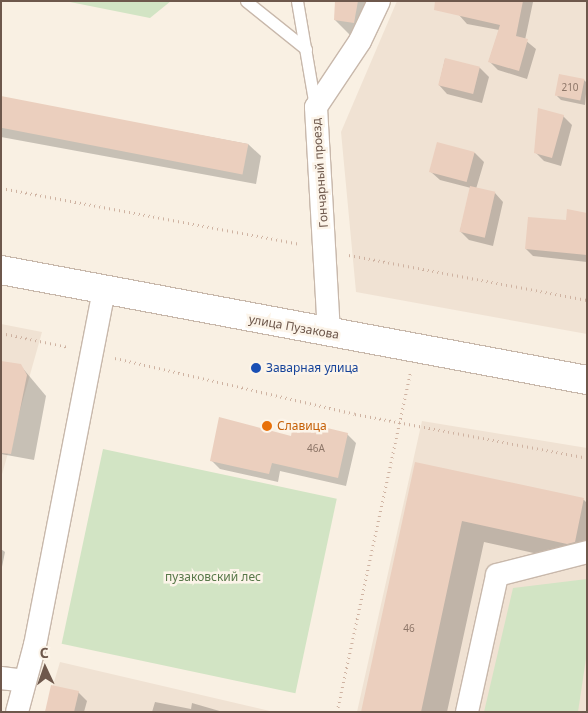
<!DOCTYPE html>
<meta charset="utf-8">
<style>
body{margin:0}
#map{position:relative;width:588px;height:713px;overflow:hidden;background:#f9f0e3;font-family:"Noto Sans",sans-serif}
div>[style]{position:absolute}
.residential>*{inset:0;background:#f0e2d3}
.green>*{inset:0;background:#d2e4c4;transform-origin:0 0}
.shadow>*{inset:0;background:#0003}
.building>*{inset:0;background:#ebcfbe;transform-origin:0 0}
.path>*{height:3px;margin-top:-1.5px;transform-origin:0;background:repeating-linear-gradient(90deg,#cfb3a2 0 1px,transparent 0 5px)}
.roads{filter:drop-shadow(1px 0 #c8b8ab) drop-shadow(-1px 0 #c8b8ab) drop-shadow(0 1px #c8b8ab) drop-shadow(0 -1px #c8b8ab)}
.service>*{height:11px;margin:-5.5px;padding:0 5.5px;transform-origin:5.5px;border-radius:5.5px;background:#fff}
.minor>*{height:22px;margin:-11px;padding:0 11px;transform-origin:11px;border-radius:11px;background:#fff}
.tertiary>*{height:28px;margin:-14px;padding:0 14px;transform-origin:14px;border-radius:14px;background:#fff}
.dots>*{width:14px;height:14px;translate:-50% -50%;box-sizing:border-box;border:2px solid #fcf4e9;border-radius:50%}
span{translate:-50% -50%;white-space:nowrap;text-align:center;line-height:1.15;-webkit-text-stroke:5px #fcf4e9;paint-order:stroke}
.number-label{font-size:10px;color:#8d7668}
.number-label span{-webkit-text-stroke-width:0}
.street-label{font-size:12px;color:#6e584c}
.transit-label{font-size:12px;color:#164399}
.left{translate:0 -50%;text-align:left}
.food-label{font-size:12px;color:#c56008}
.park-label{font-size:12px;color:#587849}
.frame{position:absolute;inset:0;border:2px solid #6e584c;pointer-events:none}
.north{position:absolute;left:20px;top:643px;width:50px;height:50px;-webkit-text-stroke:4px #fcf4e9;paint-order:stroke;rotate:357deg;font-size:14px;font-weight:700;line-height:20px;text-align:center;color:#6e584c}
.north::after{content:'';display:block;margin:auto;width:18px;height:22px;background:#6e584c;clip-path:polygon(50% 0,100% 100%,50% 72%,0 100%)}
</style>
<div id="map">
<div class="residential">
<i style="clip-path:polygon(397px 1px,587px 1px,587px 334px,356px 292px,341px 132px)"></i>
<i style="clip-path:polygon(1px 324px,42px 332px,1px 478px)"></i>
<i style="clip-path:polygon(422px 421px,587px 448px,587px 712px,357px 712px)"></i>
<i style="clip-path:polygon(60px 662px,274px 712px,45px 712px)"></i>
</div>
<div class="green">
<i style="clip-path:polygon(65px 1px,171px 1px,150px 18px)"></i>
<i style="left:103px;top:449px;width:239px;height:199px;rotate:12deg"></i>
<i style="clip-path:polygon(587px 579px,587px 652px,578px 712px,484px 712px,513px 588px)"></i>
</div>
<div class="shadow">
<i style="clip-path:polygon(337px 1px,375px 1px,351px 36px,335px 20px)"></i>
<i style="clip-path:polygon(462px 1px,533px 2px,525px 40px,536px 49px,527px 79px,498px 70px,489px 61px,499px 30px,467px 24px,459px 15px)"></i>
<i style="clip-path:polygon(445px 59px,480px 68px,489px 77px,482px 103px,447px 94px,439px 85px)"></i>
<i style="clip-path:polygon(584px 80px,587px 83px,585px 105px,561px 100px,557px 96px)"></i>
<i style="clip-path:polygon(1px 98px,248px 144px,261px 156px,256px 184px,1px 137px)"></i>
<i style="clip-path:polygon(563px 116px,572px 125px,561px 166px,544px 161px,535px 152px)"></i>
<i style="clip-path:polygon(438px 144px,475px 153px,484px 162px,476px 189px,495px 193px,503px 202px,493px 246px,469px 240px,460px 231px,471px 188px,440px 180px,431px 172px)"></i>
<i style="clip-path:polygon(587px 214px,587px 262px,533px 256px,526px 249px,567px 221px)"></i>
<i style="clip-path:polygon(1px 362px,20px 365px,46px 396px,34px 460px,1px 454px)"></i>
<i style="clip-path:polygon(347px 434px,356px 443px,346px 486px,280px 471px,278px 482px,220px 469px,211px 460px,292px 438px)"></i>
<i style="clip-path:polygon(416px 464px,584px 500px,587px 503px,587px 565px,484px 542px,447px 712px,363px 712px)"></i>
<i style="clip-path:polygon(1px 549px,5px 552px,1px 572px)"></i>
<i style="clip-path:polygon(78px 692px,87px 701px,84px 712px,46px 712px)"></i>
<i style="clip-path:polygon(155px 702px,191px 709px,192px 703px,223px 712px,152px 712px)"></i>
</div>
<div class="building">
<i style="clip-path:polygon(335px 1px,358px 1px,354px 23px,334px 20px)"></i>
<i style="clip-path:polygon(435px 1px,523px 1px,516px 36px,528px 39px,519px 71px,488px 62px,500px 25px,434px 10px)"></i>
<i style="left:445px;top:58px;width:36px;height:28px;rotate:14deg"></i>
<i style="left:559px;top:74px;width:26px;height:22px;rotate:11deg"></i>
<i style="left:1px;top:96px;width:252px;height:31px;rotate:11deg"></i>
<i style="clip-path:polygon(538px 108px,564px 115px,552px 158px,534px 153px)"></i>
<i style="left:437px;top:142px;width:39px;height:31px;rotate:15deg"></i>
<i style="left:470px;top:186px;width:26px;height:47px;rotate:13deg"></i>
<i style="clip-path:polygon(567px 209px,587px 213px,587px 255px,525px 249px,528px 217px,566px 220px)"></i>
<i style="clip-path:polygon(1px 361px,21px 364px,27px 375px,11px 454px,1px 453px)"></i>
<i style="clip-path:polygon(219px 417px,291px 436px,294px 420px,348px 433px,338px 478px,272px 463px,269px 474px,210px 461px)"></i>
<i style="clip-path:polygon(415px 462px,584px 498px,575px 542px,567px 544px,462px 521px,421px 712px,361px 712px)"></i>
<i style="clip-path:polygon(51px 685px,79px 691px,74px 712px,45px 712px)"></i>
</div>
<div class="path">
<i style="left:1px;top:188px;width:303px;rotate:10.6deg"></i>
<i style="left:349px;top:255px;width:242px;rotate:10.7deg"></i>
<i style="left:1px;top:333px;width:68px;rotate:11.8deg"></i>
<i style="left:115px;top:358px;width:246px;rotate:13.1deg"></i>
<i style="left:355px;top:414px;width:236px;rotate:10.7deg"></i>
<i style="left:337px;top:712px;width:347px;rotate:-77.8deg"></i>
</div>
<div class="roads">
<div class="service">
<i style="left:246px;top:1px;width:77px;rotate:38.7deg"></i>
<i style="left:297px;top:1px;width:107px;rotate:80.3deg"></i>
</div>
<div class="minor">
<i style="left:329px;top:333px;width:226px;rotate:-93.3deg"></i>
<i style="left:316px;top:107px;width:79px;rotate:-56.3deg"></i>
<i style="left:360px;top:41px;width:44px;rotate:-64.6deg"></i>
<i style="left:1px;top:678px;width:24px;rotate:7deg"></i>
<i style="left:17px;top:712px;width:69px;rotate:-75deg"></i>
<i style="left:35px;top:645px;width:361px;rotate:-79deg"></i>
<i style="left:467px;top:712px;width:140px;rotate:-77.6deg"></i>
<i style="left:497px;top:575px;width:93px;rotate:-14.3deg"></i>
</div>
<div class="tertiary">
<i style="left:1px;top:270px;width:596px;rotate:10.63deg"></i>
</div>
</div>
<div class="dots">
<i style="left:256px;top:368px;background:#1a4fb4"></i>
<i style="left:267px;top:426px;background:#e8710a"></i>
</div>
<div class="number-label">
<span style="left:570px;top:88px">210</span>
<span style="left:316px;top:449px">46А</span>
<span style="left:409px;top:629px">46</span>
</div>
<div class="street-label">
<span style="left:320px;top:173px;rotate:-94deg">Гончарный проезд</span>
<span style="left:294px;top:327px;rotate:10deg">улица Пузакова</span>
</div>
<div class="transit-label">
<span class="left" style="left:266px;top:368px">Заварная улица</span>
</div>
<div class="food-label">
<span class="left" style="left:277px;top:426px">Славица</span>
</div>
<div class="park-label">
<span style="left:213px;top:577px">пузаковский лес</span>
</div>
<div class="frame"></div>
<div class="north">С</div>
</div>
